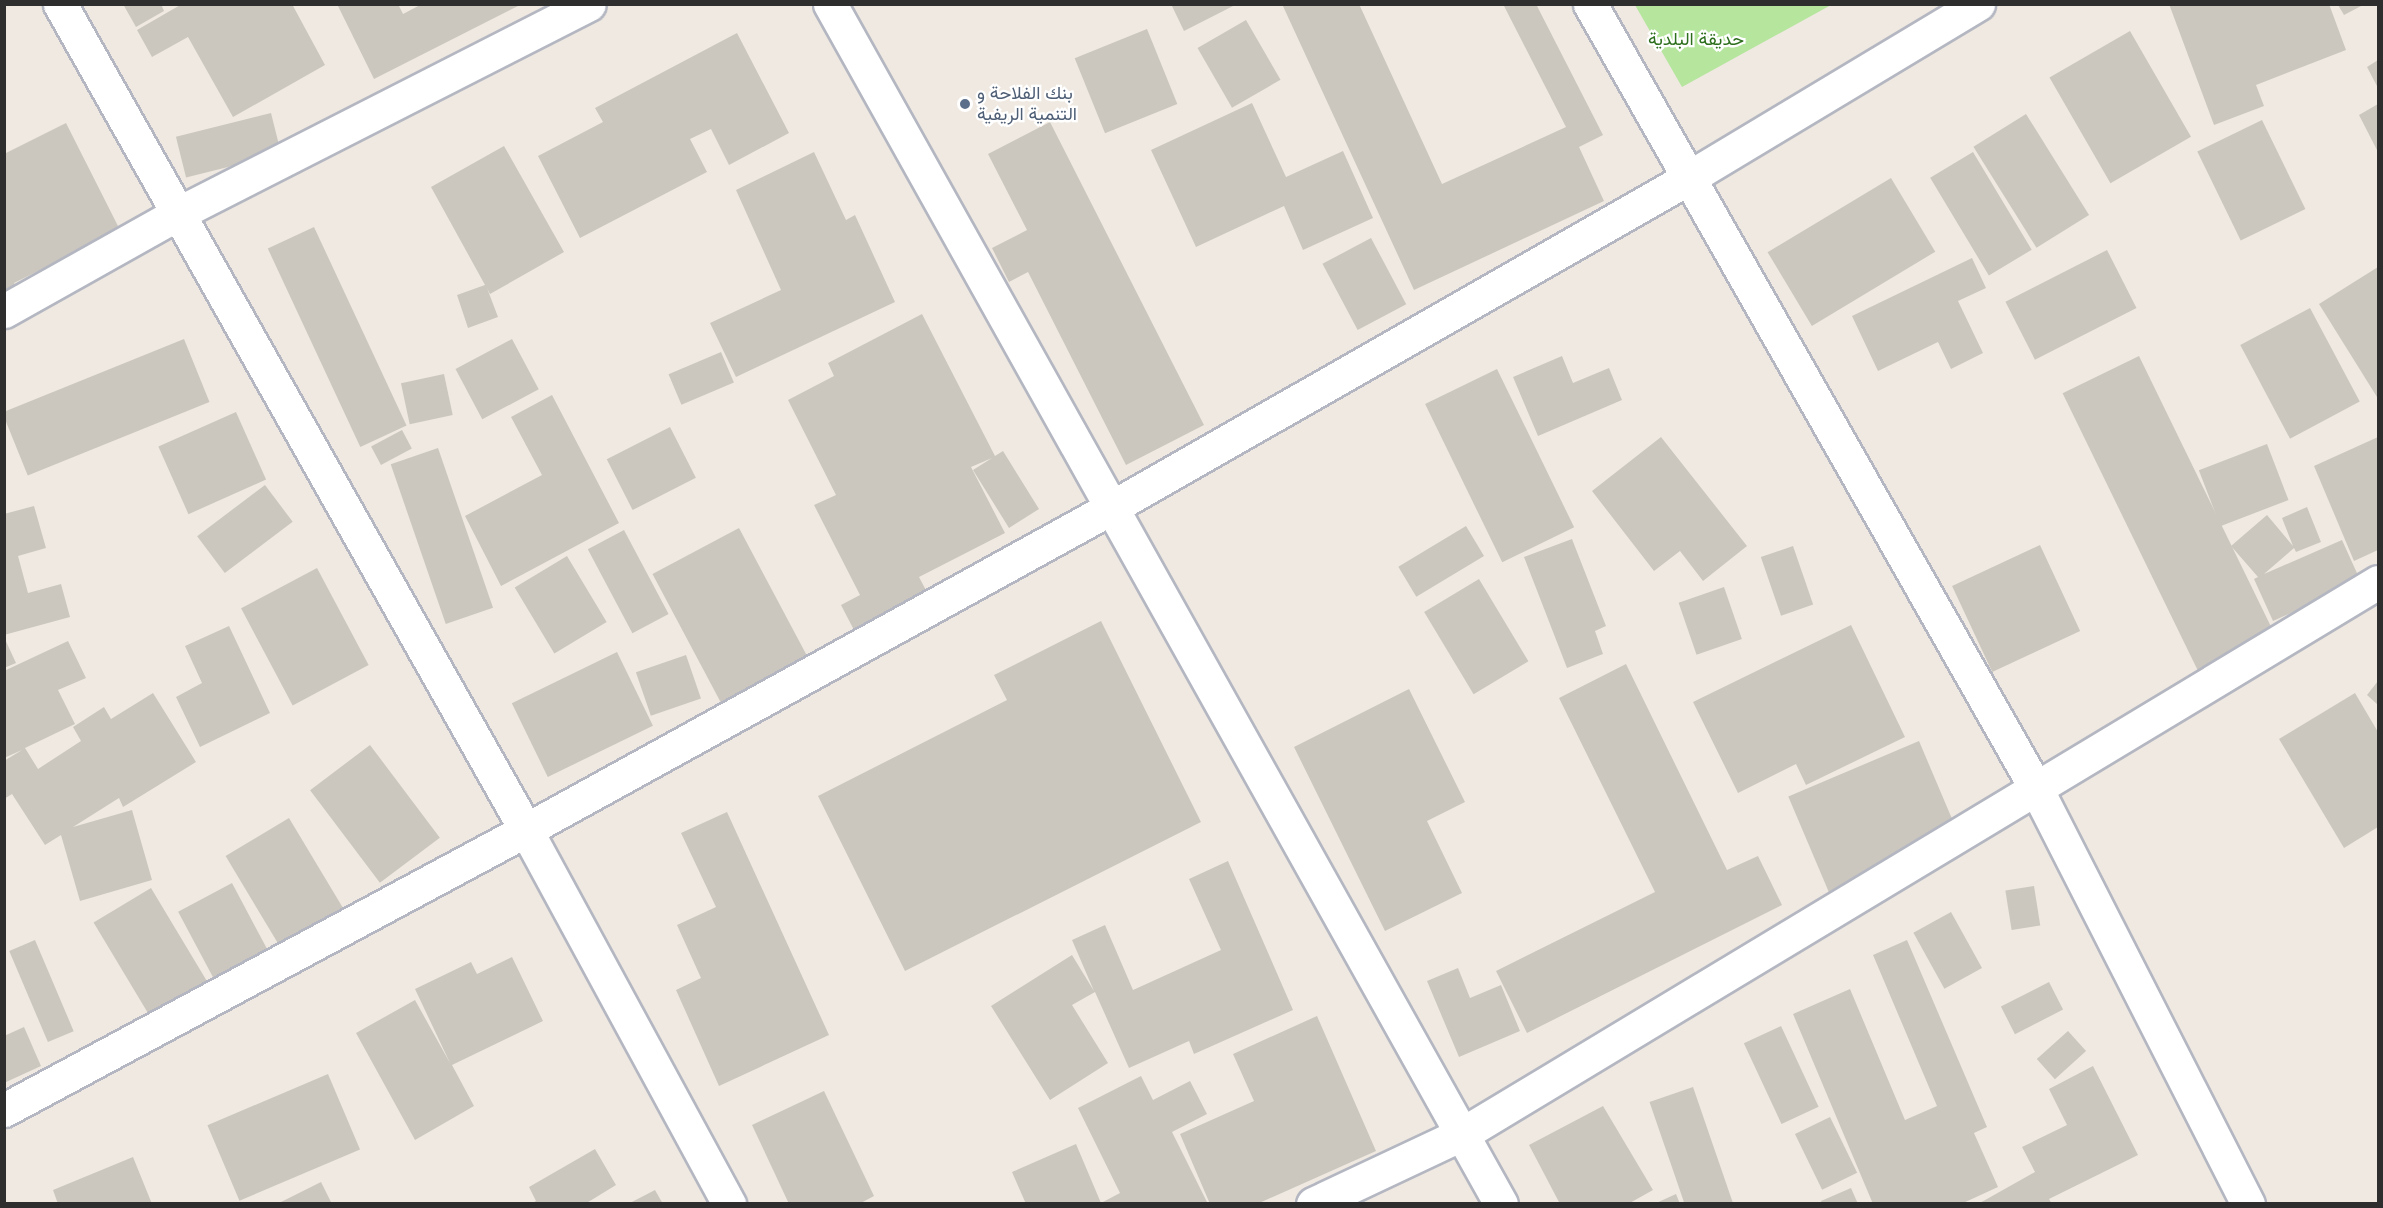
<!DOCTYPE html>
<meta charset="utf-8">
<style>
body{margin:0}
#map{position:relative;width:2383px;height:1208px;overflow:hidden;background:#efe9e1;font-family:Poppins,Vazirmatn,sans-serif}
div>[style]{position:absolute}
.green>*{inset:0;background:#b6e59e}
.building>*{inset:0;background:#cbc7bf;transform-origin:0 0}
.roads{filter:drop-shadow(2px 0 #b4b7c1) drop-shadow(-2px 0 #b4b7c1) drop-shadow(0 2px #b4b7c1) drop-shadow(0 -2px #b4b7c1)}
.minor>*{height:33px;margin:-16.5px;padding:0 16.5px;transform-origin:16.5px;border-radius:16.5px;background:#fff}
.secondary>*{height:33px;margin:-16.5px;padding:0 16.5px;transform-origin:16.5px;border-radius:16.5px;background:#fff}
.dots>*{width:16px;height:16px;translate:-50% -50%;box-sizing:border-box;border:3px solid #fff;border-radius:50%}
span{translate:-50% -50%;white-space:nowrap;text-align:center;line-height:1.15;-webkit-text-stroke:4.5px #fff;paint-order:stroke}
.park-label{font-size:18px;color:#2c6e1b}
.service-label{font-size:18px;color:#4e5e75}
.left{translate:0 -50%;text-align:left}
.frame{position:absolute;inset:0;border:6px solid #2e2e2e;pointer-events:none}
</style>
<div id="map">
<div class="green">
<i style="clip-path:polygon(1635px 5px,1831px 5px,1682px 87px)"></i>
</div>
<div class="building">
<i style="clip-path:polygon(123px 4px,161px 4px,164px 11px,136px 27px)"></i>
<i style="clip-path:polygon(182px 4px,292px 4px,325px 65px,233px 117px,188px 37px,152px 57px,137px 30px)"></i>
<i style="clip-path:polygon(337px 4px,398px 4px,403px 14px,422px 4px,522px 4px,374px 79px)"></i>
<i style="clip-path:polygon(1171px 4px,1237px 4px,1184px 31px)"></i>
<i style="clip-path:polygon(1282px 4px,1359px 4px,1442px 184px,1566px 127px,1503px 4px,1536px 4px,1603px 135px,1579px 147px,1604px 201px,1414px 290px)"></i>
<i style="clip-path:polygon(2169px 4px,2329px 4px,2346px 50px,2256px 85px,2264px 106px,2214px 125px)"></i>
<i style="clip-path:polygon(2338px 5px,2363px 5px,2344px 15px)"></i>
<i style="left:1246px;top:20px;width:69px;height:56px;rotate:60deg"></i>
<i style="left:1147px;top:29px;width:81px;height:78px;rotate:68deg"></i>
<i style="left:2130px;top:31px;width:122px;height:93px;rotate:60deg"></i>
<i style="clip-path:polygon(737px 33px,789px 133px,729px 165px,711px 129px,690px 139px,707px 172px,580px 238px,538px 156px,603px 122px,595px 108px)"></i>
<i style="clip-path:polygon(2378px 60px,2378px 88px,2367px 67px)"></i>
<i style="clip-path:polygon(1252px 103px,1286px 177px,1343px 151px,1373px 218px,1303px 250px,1284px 206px,1196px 247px,1151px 150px)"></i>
<i style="clip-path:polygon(2378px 104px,2378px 152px,2359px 115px)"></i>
<i style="left:271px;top:113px;width:42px;height:98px;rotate:76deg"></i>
<i style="left:2026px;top:114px;width:119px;height:62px;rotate:58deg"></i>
<i style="left:2262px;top:120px;width:99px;height:72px;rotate:64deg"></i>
<i style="clip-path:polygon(1050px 122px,1204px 425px,1126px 465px,1028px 272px,1009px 282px,992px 248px,1027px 230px,988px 154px)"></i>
<i style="clip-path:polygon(66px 123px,120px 230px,14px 283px,28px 309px,4px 321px,4px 154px)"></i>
<i style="clip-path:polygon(504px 146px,564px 252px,490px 294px,487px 288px,498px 317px,468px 328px,457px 295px,485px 285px,431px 187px)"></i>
<i style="clip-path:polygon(814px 152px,846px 220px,855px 215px,895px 302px,736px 377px,710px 323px,781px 290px,736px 190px)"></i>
<i style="left:1973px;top:152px;width:114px;height:50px;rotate:59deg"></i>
<i style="left:1891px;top:178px;width:86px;height:144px;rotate:59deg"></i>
<i style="left:314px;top:227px;width:219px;height:51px;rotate:65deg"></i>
<i style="left:1371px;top:238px;width:75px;height:55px;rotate:62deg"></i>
<i style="left:2107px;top:250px;width:65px;height:114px;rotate:63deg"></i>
<i style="clip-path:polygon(1972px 258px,1986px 288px,1958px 301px,1983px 353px,1951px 369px,1938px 342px,1878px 371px,1852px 316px)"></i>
<i style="clip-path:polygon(2378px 267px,2378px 396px,2377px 397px,2319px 304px)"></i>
<i style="left:2310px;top:308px;width:106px;height:79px;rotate:62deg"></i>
<i style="clip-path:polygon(922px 314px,995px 456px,1003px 451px,1039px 509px,1009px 528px,973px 470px,992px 458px,971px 467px,1005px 533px,919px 577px,937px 611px,855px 632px,841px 605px,860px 595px,814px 505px,836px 495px,788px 400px,834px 376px,828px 363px)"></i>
<i style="left:184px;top:339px;width:68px;height:196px;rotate:68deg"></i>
<i style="left:512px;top:339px;width:57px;height:64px;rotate:62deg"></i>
<i style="left:721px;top:352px;width:33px;height:57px;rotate:67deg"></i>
<i style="clip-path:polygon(1562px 356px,1573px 383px,1609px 368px,1622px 400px,1538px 436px,1513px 377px)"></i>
<i style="left:2139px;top:356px;width:326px;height:85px;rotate:64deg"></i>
<i style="left:1497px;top:369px;width:176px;height:80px;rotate:64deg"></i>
<i style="left:444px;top:374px;width:42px;height:44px;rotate:78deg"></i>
<i style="clip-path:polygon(552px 395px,619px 523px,501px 586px,465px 516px,542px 475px,511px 417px)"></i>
<i style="left:236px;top:412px;width:74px;height:85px;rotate:66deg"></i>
<i style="left:670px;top:427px;width:57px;height:71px;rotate:63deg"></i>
<i style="left:402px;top:430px;width:21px;height:35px;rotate:62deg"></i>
<i style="clip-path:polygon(1661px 437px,1747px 546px,1703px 581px,1680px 551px,1654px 571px,1592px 491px)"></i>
<i style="clip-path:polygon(2378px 437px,2378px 550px,2354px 561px,2314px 466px)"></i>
<i style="left:2267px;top:444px;width:60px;height:73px;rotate:69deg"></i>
<i style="left:438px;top:448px;width:169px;height:50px;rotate:71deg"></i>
<i style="left:265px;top:485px;width:46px;height:85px;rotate:53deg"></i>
<i style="clip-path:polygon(34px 506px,46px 548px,18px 556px,28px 593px,61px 584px,70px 617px,4px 635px,4px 514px)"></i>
<i style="clip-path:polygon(2307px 507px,2321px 542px,2296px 552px,2294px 548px,2264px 574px,2342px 540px,2361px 582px,2273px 621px,2254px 579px,2258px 577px,2231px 546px,2267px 515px,2293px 546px,2282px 518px)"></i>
<i style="left:1466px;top:526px;width:35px;height:79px;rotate:59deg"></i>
<i style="left:739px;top:528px;width:149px;height:98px;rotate:62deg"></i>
<i style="left:624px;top:530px;width:95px;height:41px;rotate:62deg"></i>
<i style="clip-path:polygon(1572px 539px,1606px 626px,1595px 631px,1603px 654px,1567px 668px,1524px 557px)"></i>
<i style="left:2040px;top:545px;width:95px;height:97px;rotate:65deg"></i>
<i style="left:1793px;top:546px;width:62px;height:34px;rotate:71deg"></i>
<i style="left:567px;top:556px;width:77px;height:61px;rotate:59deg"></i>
<i style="left:317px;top:568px;width:110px;height:86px;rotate:62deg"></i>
<i style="left:1479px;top:579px;width:96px;height:64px;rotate:59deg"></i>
<i style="left:1724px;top:587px;width:55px;height:48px;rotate:71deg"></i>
<i style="clip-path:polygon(1101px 621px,1201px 822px,905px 971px,818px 796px,1007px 700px,994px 675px)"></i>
<i style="clip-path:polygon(1851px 625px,1905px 737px,1806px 785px,1796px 764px,1738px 793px,1693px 702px)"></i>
<i style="clip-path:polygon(229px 626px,270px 713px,200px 747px,176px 697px,202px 683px,185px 646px)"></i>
<i style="clip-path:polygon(4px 637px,16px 663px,4px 668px)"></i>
<i style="clip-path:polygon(68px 641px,86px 678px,58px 690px,75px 724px,25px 748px,38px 769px,81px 741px,73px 727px,104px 707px,111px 719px,153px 693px,196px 762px,123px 807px,119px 798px,73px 827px,132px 810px,152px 880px,80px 901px,61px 835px,45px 845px,12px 794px,4px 799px,4px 761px,22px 750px,4px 758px,4px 671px)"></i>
<i style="left:617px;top:652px;width:82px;height:117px;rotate:64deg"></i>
<i style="left:686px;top:655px;width:46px;height:53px;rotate:71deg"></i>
<i style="clip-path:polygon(1626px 664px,1727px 870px,1758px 856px,1782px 905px,1527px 1033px,1496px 971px,1655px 892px,1559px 698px)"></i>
<i style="clip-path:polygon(2378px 681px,2378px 705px,2367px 695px)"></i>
<i style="clip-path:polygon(1409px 689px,1465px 802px,1427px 821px,1462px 893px,1385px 931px,1294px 747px)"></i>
<i style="clip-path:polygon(2355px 693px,2378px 732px,2378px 827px,2344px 848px,2279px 739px)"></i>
<i style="left:1919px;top:741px;width:104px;height:142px;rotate:67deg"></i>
<i style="left:370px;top:745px;width:116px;height:75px;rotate:53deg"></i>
<i style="clip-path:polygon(727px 812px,829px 1035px,719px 1086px,676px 990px,701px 978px,677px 925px,716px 907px,681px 833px)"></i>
<i style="left:289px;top:818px;width:137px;height:74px;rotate:59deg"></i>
<i style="clip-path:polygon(1228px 861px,1293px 1010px,1194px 1054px,1189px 1041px,1129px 1068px,1095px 992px,1072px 1005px,1108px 1063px,1050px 1100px,991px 1006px,1072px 955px,1094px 991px,1072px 940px,1105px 925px,1133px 990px,1221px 950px,1189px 879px)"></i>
<i style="left:232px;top:883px;width:78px;height:61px;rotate:62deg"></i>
<i style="left:2034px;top:886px;width:40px;height:29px;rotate:81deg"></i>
<i style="left:151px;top:888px;width:130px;height:67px;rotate:59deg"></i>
<i style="left:1951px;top:912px;width:64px;height:43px;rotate:61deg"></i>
<i style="left:35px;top:940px;width:99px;height:28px;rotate:67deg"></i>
<i style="clip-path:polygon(1907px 940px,1987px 1127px,1974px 1133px,1998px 1187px,1961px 1204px,1873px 1204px,1793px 1014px,1850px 989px,1905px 1120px,1937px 1106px,1873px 955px)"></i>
<i style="clip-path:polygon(512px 957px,543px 1021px,452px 1065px,474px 1106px,415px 1140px,356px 1033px,415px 1000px,450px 1063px,415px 989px,471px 962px,477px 974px)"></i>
<i style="clip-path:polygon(1458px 968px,1470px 998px,1501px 985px,1520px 1031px,1459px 1057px,1427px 981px)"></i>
<i style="left:2049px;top:982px;width:31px;height:54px;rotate:63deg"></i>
<i style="clip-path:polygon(1317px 1016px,1376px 1151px,1257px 1204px,1210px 1204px,1180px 1134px,1254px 1101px,1233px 1054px)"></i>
<i style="left:1781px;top:1026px;width:89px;height:41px;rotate:65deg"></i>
<i style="clip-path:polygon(24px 1027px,41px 1066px,4px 1083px,4px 1036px)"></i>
<i style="left:2068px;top:1031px;width:27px;height:42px;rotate:48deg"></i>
<i style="clip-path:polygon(2093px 1066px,2138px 1155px,2049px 1199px,2052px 1204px,1978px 1204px,2035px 1172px,2022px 1147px,2067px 1125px,2049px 1089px)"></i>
<i style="left:328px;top:1074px;width:82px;height:131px;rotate:67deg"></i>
<i style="clip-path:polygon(1141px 1076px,1153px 1100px,1190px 1081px,1207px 1114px,1172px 1132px,1208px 1204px,1026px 1204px,1012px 1172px,1076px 1144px,1101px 1203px,1120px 1193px,1078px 1108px)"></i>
<i style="left:1693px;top:1087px;width:124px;height:46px;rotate:71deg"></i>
<i style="clip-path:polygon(824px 1091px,874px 1196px,859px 1204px,789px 1204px,752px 1125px)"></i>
<i style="clip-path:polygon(1603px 1106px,1653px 1190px,1628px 1204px,1560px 1204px,1529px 1145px)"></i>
<i style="left:1830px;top:1117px;width:62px;height:39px;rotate:64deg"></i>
<i style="clip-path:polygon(595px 1149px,616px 1185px,585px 1204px,531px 1204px,536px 1201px,529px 1187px)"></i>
<i style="clip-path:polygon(133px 1157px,152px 1204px,58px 1204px,53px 1190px)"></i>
<i style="clip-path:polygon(321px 1182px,332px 1204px,277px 1204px)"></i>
<i style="clip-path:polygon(1851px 1188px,1858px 1204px,1822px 1204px,1821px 1201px)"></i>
<i style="clip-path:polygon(655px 1190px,663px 1204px,628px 1204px)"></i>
<i style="clip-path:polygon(1676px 1194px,1680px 1204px,1654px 1204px)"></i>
</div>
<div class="roads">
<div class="minor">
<i style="left:830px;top:4px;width:1375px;rotate:60.79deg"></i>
<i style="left:1590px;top:4px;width:904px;rotate:60.37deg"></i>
<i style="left:2037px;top:790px;width:465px;rotate:63deg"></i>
<i style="left:4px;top:311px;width:198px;rotate:-29.3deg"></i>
<i style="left:177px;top:214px;width:462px;rotate:-27deg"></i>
<i style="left:4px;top:1110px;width:592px;rotate:-28.21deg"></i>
<i style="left:1313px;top:1204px;width:167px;rotate:-25.2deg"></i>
<i style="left:1464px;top:1133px;width:1067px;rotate:-31.08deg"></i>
</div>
<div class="secondary">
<i style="left:60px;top:4px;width:948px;rotate:60.57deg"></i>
<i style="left:526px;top:830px;width:426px;rotate:61.5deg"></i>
<i style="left:526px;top:830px;width:666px;rotate:-28.84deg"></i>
<i style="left:1109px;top:509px;width:669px;rotate:-29.74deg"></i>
<i style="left:1690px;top:177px;width:336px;rotate:-31deg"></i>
</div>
</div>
<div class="dots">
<i style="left:965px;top:104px;background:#5c6f8a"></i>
</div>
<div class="park-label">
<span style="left:1696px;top:39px">حديقة البلدية</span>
</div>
<div class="service-label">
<span class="left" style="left:977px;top:104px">بنك الفلاحة و<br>التنمية الريفية</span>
</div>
<div class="frame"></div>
</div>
